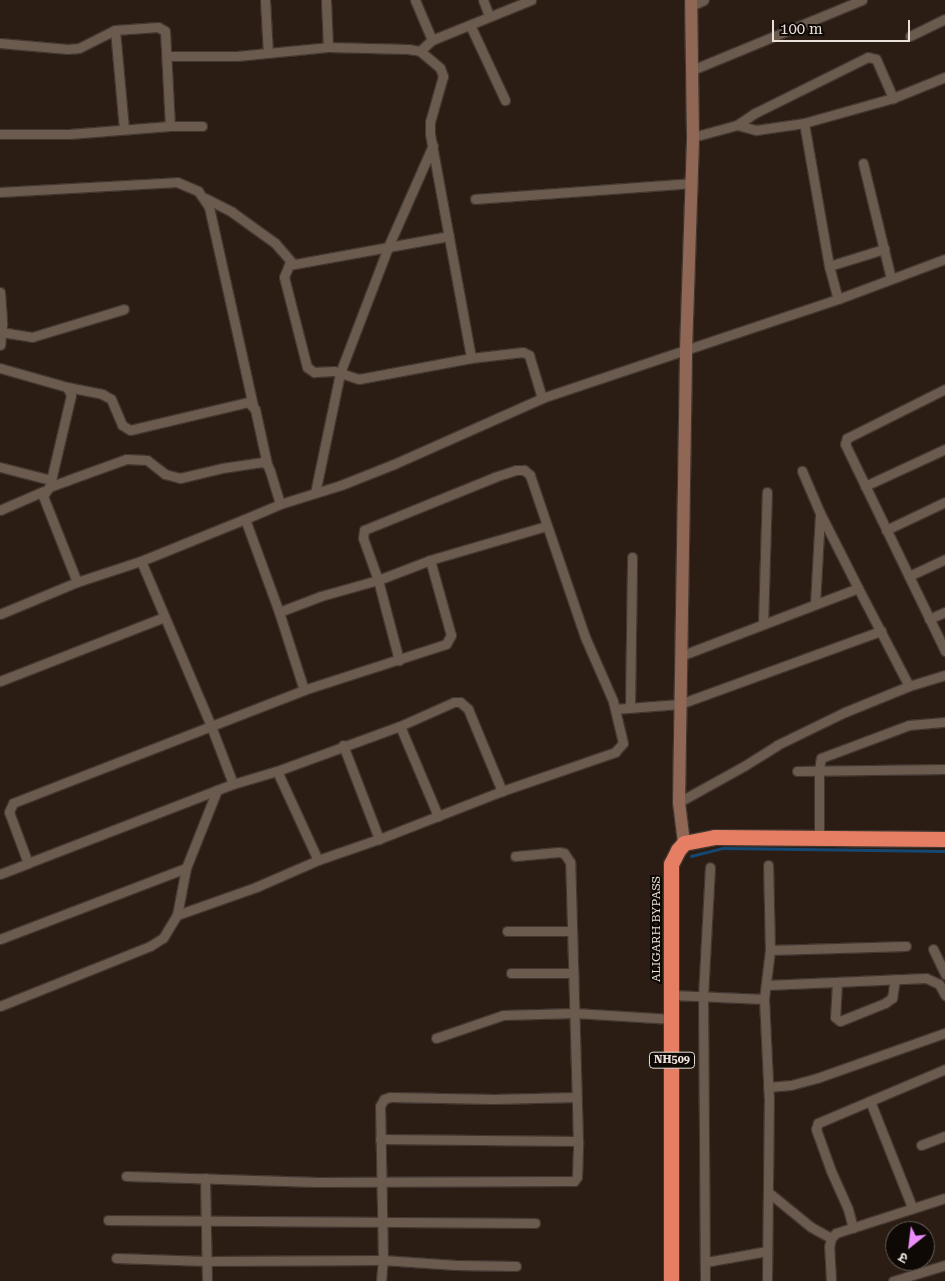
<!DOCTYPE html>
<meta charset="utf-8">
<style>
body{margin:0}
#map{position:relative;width:945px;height:1281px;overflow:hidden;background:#2b1d13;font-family:"Roboto Serif","Noto Sans Devanagari",serif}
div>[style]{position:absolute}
.stream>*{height:2.5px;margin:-1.25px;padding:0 1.25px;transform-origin:1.25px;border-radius:1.25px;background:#144873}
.roads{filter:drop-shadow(1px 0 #423731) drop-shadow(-1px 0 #423731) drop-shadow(0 1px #423731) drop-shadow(0 -1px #423731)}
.street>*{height:9px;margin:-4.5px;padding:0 4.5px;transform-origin:4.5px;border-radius:4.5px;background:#6b5b4f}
.secondary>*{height:12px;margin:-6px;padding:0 6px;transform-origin:6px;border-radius:6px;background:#906655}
.highway>*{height:15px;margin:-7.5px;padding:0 7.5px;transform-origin:7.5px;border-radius:7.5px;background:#e67e63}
span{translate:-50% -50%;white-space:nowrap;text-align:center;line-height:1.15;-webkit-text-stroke:4px #0f0905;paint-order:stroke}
.shield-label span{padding:1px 4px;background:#0f0905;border:1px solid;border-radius:4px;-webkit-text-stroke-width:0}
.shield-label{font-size:11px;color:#eae1da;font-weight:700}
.street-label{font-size:12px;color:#eae1da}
.north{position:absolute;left:885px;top:1221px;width:50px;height:50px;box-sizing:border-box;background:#0f0905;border:1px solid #675f5a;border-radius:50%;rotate:209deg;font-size:14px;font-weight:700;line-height:20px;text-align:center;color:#eae1da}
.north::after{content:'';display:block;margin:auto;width:18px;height:22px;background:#ec8cfb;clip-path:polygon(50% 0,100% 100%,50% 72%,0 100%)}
.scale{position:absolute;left:772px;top:20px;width:138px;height:22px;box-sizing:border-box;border:2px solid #eae1da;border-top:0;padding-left:6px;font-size:15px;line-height:18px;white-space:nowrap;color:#eae1da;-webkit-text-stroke:4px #0f0905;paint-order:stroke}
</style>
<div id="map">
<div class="stream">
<i style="left:691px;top:856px;width:34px;rotate:-14deg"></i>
<i style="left:724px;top:848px;width:221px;rotate:0.8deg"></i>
</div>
<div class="roads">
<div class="street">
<i style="left:265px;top:0;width:53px;rotate:86.8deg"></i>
<i style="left:326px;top:0;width:47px;rotate:87.6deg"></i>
<i style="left:415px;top:0;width:43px;rotate:67deg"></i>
<i style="left:483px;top:0;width:17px;rotate:69deg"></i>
<i style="left:691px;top:6px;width:14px;rotate:-25deg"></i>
<i style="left:470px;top:25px;width:83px;rotate:65deg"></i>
<i style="left:910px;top:36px;width:39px;rotate:-26deg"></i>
<i style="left:0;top:43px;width:68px;rotate:5deg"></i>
<i style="left:68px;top:49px;width:11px;rotate:-5deg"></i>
<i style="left:79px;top:48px;width:40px;rotate:-26.6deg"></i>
<i style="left:420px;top:51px;width:16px;rotate:-43deg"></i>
<i style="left:432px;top:40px;width:107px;rotate:-22deg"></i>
<i style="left:167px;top:56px;width:70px"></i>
<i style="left:237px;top:56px;width:91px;rotate:-5.6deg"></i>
<i style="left:328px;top:47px;width:80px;rotate:1.4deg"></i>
<i style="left:408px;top:49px;width:12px;rotate:9deg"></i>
<i style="left:420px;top:51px;width:26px;rotate:40deg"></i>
<i style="left:440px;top:68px;width:9px;rotate:69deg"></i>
<i style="left:443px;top:76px;width:48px;rotate:105.8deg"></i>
<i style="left:430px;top:122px;width:12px;rotate:90deg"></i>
<i style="left:430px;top:134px;width:228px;rotate:79.6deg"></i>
<i style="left:692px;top:70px;width:184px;rotate:-22.4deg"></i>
<i style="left:804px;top:123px;width:145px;rotate:80.1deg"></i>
<i style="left:829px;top:266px;width:34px;rotate:75deg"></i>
<i style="left:737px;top:125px;width:22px;rotate:-34deg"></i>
<i style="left:755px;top:113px;width:126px;rotate:-26.4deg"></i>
<i style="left:868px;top:57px;width:8px;rotate:14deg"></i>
<i style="left:876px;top:59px;width:43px;rotate:66.4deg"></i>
<i style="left:124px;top:129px;width:99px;rotate:-95.2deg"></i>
<i style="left:115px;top:30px;width:43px;rotate:-4deg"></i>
<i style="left:158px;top:27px;width:8px;rotate:30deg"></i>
<i style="left:165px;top:31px;width:95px;rotate:87deg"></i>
<i style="left:0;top:134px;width:69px"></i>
<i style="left:69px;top:134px;width:101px;rotate:-4.5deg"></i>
<i style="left:170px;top:126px;width:32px"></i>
<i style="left:693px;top:137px;width:46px;rotate:-15.3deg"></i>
<i style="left:737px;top:125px;width:20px;rotate:15deg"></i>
<i style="left:756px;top:130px;width:49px;rotate:-8.3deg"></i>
<i style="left:804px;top:123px;width:92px;rotate:-15.7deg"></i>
<i style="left:893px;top:98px;width:56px;rotate:-22deg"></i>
<i style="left:863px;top:163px;width:119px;rotate:76.4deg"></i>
<i style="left:0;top:192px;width:177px;rotate:-3.2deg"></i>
<i style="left:177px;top:182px;width:23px;rotate:23deg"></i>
<i style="left:198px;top:191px;width:19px;rotate:55deg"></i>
<i style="left:209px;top:207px;width:204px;rotate:77.5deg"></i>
<i style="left:205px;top:198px;width:30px;rotate:27deg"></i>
<i style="left:232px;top:212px;width:53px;rotate:35.8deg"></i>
<i style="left:275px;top:243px;width:28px;rotate:49deg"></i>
<i style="left:475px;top:199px;width:218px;rotate:-4.2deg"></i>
<i style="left:449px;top:236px;width:163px;rotate:169.7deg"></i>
<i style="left:289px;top:265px;width:13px;rotate:113deg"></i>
<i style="left:284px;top:277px;width:93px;rotate:75.7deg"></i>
<i style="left:307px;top:367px;width:9px;rotate:36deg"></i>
<i style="left:314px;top:372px;width:20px;rotate:-3deg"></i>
<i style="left:334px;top:371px;width:26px;rotate:18deg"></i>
<i style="left:359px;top:379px;width:114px;rotate:-10.6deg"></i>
<i style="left:471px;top:358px;width:52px;rotate:-6.6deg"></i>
<i style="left:523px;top:352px;width:7px;rotate:27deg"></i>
<i style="left:529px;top:355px;width:45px;rotate:73.2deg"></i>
<i style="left:542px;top:398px;width:312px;rotate:-18.5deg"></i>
<i style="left:838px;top:299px;width:114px;rotate:-20.5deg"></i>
<i style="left:829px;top:266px;width:58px;rotate:-17.2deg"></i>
<i style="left:0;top:292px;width:32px;rotate:86deg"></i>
<i style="left:2px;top:324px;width:21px;rotate:95deg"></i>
<i style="left:1px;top:332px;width:31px;rotate:9deg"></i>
<i style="left:32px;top:337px;width:96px;rotate:-16.9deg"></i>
<i style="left:0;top:368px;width:70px;rotate:15.8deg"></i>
<i style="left:67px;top:387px;width:9px;rotate:63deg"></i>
<i style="left:71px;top:395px;width:87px;rotate:103.2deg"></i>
<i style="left:67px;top:387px;width:36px;rotate:11deg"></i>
<i style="left:102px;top:394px;width:10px;rotate:29deg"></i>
<i style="left:111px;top:399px;width:28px;rotate:67deg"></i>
<i style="left:122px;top:425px;width:9px;rotate:32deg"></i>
<i style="left:130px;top:430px;width:121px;rotate:-13.3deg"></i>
<i style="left:248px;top:402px;width:10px;rotate:45deg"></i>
<i style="left:255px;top:409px;width:56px;rotate:77.7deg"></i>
<i style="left:945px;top:389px;width:110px;rotate:153.4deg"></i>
<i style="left:847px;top:438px;width:6px;rotate:108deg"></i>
<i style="left:845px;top:444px;width:230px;rotate:64.2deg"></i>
<i style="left:0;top:467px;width:53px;rotate:14.3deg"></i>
<i style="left:51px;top:480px;width:6px;rotate:51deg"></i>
<i style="left:865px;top:486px;width:88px;rotate:-24.8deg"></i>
<i style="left:315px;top:493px;width:123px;rotate:-78.2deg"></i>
<i style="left:340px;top:373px;width:135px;rotate:-69.1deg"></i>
<i style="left:388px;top:247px;width:111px;rotate:-66.2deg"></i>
<i style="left:0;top:510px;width:48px;rotate:-23.4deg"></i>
<i style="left:886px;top:530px;width:65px;rotate:-25.4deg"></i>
<i style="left:430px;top:560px;width:78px;rotate:74.4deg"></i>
<i style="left:451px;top:635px;width:10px;rotate:119deg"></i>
<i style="left:446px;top:644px;width:149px;rotate:162.1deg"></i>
<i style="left:304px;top:690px;width:82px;rotate:-107.8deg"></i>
<i style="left:279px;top:612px;width:99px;rotate:-110.1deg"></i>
<i style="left:245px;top:519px;width:38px;rotate:-23deg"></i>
<i style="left:280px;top:504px;width:64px;rotate:-17.3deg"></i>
<i style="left:341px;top:485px;width:57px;rotate:-21.6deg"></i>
<i style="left:394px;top:464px;width:162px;rotate:-24deg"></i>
<i style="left:141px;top:561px;width:179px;rotate:67deg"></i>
<i style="left:211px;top:726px;width:62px;rotate:69.2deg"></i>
<i style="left:909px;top:576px;width:40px;rotate:-25deg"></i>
<i style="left:77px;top:582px;width:92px;rotate:-111.6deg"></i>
<i style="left:43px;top:496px;width:11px;rotate:-56deg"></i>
<i style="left:49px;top:487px;width:20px;rotate:-20deg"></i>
<i style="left:68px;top:480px;width:62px;rotate:-19.9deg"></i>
<i style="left:126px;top:459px;width:21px;rotate:3deg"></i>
<i style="left:147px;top:460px;width:23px;rotate:38deg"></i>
<i style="left:165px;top:474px;width:16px;rotate:15deg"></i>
<i style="left:180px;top:478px;width:43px;rotate:-13.4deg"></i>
<i style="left:222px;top:468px;width:40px;rotate:-8.5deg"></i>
<i style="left:262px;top:462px;width:5px;rotate:22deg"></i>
<i style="left:267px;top:464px;width:8px;rotate:67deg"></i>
<i style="left:270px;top:471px;width:34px;rotate:73deg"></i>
<i style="left:858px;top:588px;width:110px;rotate:62.5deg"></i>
<i style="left:815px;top:604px;width:90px;rotate:-86.8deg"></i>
<i style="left:279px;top:612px;width:45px;rotate:-20.9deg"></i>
<i style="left:321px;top:596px;width:59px;rotate:-15.7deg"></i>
<i style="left:378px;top:580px;width:56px;rotate:-21deg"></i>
<i style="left:430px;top:560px;width:121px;rotate:-16.3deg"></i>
<i style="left:0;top:614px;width:83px;rotate:-22.6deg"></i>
<i style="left:77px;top:582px;width:67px;rotate:-18.2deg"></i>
<i style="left:141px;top:561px;width:112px;rotate:-22deg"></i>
<i style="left:929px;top:619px;width:17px;rotate:-24deg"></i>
<i style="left:763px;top:624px;width:132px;rotate:-88.3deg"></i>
<i style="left:683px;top:655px;width:187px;rotate:-20.9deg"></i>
<i style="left:858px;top:588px;width:84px;rotate:-116.9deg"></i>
<i style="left:820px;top:513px;width:46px;rotate:-113.2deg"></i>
<i style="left:0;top:681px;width:176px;rotate:-21.3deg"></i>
<i style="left:304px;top:690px;width:312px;rotate:158.8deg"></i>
<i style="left:13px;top:803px;width:10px;rotate:114deg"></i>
<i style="left:9px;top:812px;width:54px;rotate:69.6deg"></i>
<i style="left:28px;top:863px;width:220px;rotate:-21.1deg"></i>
<i style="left:233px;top:784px;width:46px;rotate:-16.5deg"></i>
<i style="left:277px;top:771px;width:131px;rotate:-20.1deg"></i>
<i style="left:400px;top:726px;width:59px;rotate:-24deg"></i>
<i style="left:454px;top:702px;width:6px"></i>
<i style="left:460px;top:702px;width:11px;rotate:41deg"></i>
<i style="left:468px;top:709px;width:89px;rotate:67.5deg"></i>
<i style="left:630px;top:707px;width:150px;rotate:-89.2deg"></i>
<i style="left:615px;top:709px;width:65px;rotate:-4.4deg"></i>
<i style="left:680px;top:704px;width:214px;rotate:-20deg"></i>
<i style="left:400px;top:726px;width:98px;rotate:67.1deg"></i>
<i style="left:343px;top:745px;width:101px;rotate:69deg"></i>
<i style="left:277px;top:771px;width:98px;rotate:65.3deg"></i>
<i style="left:797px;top:771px;width:148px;rotate:-0.8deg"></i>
<i style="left:217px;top:790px;width:84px;rotate:111.7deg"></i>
<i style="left:186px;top:868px;width:48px;rotate:100.8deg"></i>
<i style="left:177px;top:915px;width:84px;rotate:-19.5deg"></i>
<i style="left:256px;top:887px;width:68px;rotate:-23.5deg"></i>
<i style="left:318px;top:860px;width:65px;rotate:-19deg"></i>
<i style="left:379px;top:839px;width:132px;rotate:-21.3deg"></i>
<i style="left:502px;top:791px;width:120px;rotate:-19deg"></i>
<i style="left:615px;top:752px;width:12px;rotate:-48deg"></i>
<i style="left:623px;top:743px;width:43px;rotate:-103.4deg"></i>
<i style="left:613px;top:701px;width:70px;rotate:-113.6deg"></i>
<i style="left:585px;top:637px;width:171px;rotate:-108.8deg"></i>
<i style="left:530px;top:475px;width:8px;rotate:-140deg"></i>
<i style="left:524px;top:470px;width:8px;rotate:180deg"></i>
<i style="left:516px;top:470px;width:22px;rotate:162deg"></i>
<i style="left:495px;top:477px;width:141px;rotate:158deg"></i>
<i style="left:364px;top:530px;width:8px;rotate:97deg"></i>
<i style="left:363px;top:538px;width:45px;rotate:70.3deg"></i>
<i style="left:378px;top:580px;width:83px;rotate:75.3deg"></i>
<i style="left:679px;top:802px;width:74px;rotate:-29deg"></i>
<i style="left:744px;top:766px;width:39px;rotate:-32deg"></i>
<i style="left:777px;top:745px;width:76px;rotate:-25.9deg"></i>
<i style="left:845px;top:712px;width:69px;rotate:-22.1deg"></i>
<i style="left:909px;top:686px;width:38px;rotate:-17deg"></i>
<i style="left:819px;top:837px;width:67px;rotate:-90deg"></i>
<i style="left:819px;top:770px;width:12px;rotate:-81deg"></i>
<i style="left:821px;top:758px;width:94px;rotate:-20.6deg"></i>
<i style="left:909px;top:725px;width:36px;rotate:-5deg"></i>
<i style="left:0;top:874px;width:30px;rotate:-21deg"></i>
<i style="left:507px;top:931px;width:65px"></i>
<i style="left:0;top:939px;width:199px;rotate:-20.9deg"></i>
<i style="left:933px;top:949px;width:28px;rotate:64deg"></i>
<i style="left:770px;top:950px;width:136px;rotate:-1.7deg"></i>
<i style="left:511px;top:973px;width:62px"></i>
<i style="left:837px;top:982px;width:35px;rotate:93deg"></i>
<i style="left:835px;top:1017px;width:6px;rotate:39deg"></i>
<i style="left:840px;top:1021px;width:48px;rotate:-21.8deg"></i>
<i style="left:885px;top:1003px;width:9px;rotate:-36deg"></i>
<i style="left:892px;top:998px;width:19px;rotate:-81deg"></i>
<i style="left:767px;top:985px;width:159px;rotate:-2.5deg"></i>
<i style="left:926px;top:978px;width:14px;rotate:25deg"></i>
<i style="left:939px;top:984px;width:13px;rotate:61deg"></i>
<i style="left:672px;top:995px;width:92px;rotate:2.5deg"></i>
<i style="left:0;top:1006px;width:162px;rotate:-21.8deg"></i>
<i style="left:150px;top:946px;width:15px;rotate:-32deg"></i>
<i style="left:163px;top:938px;width:27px;rotate:-59deg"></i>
<i style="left:436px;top:1038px;width:71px;rotate:-18.9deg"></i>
<i style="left:503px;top:1015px;width:72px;rotate:-1.6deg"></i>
<i style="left:575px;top:1013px;width:97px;rotate:3.5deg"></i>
<i style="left:768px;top:1087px;width:23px;rotate:-5deg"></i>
<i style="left:791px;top:1085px;width:27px;rotate:-15deg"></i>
<i style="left:817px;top:1078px;width:136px;rotate:-19.4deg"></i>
<i style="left:870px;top:1101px;width:114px;rotate:68.4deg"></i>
<i style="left:380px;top:1139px;width:198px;rotate:0.6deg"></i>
<i style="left:921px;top:1145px;width:26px;rotate:-21deg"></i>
<i style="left:126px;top:1176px;width:191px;rotate:1.8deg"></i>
<i style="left:317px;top:1182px;width:257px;rotate:-0.2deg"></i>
<i style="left:574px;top:1181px;width:5px;rotate:-53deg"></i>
<i style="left:577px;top:1177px;width:36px;rotate:-88deg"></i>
<i style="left:578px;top:1141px;width:279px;rotate:-91.6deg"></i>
<i style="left:570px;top:862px;width:11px;rotate:-124deg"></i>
<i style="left:564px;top:853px;width:5px;rotate:-169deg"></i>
<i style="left:559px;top:852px;width:44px;rotate:174.8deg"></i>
<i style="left:205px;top:1178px;width:103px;rotate:88.9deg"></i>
<i style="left:768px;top:1192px;width:55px;rotate:39.1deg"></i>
<i style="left:811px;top:1227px;width:23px;rotate:29deg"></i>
<i style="left:108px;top:1220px;width:427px;rotate:0.4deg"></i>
<i style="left:853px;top:1228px;width:20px;rotate:-105deg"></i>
<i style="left:848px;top:1209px;width:42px;rotate:-114.1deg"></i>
<i style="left:831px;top:1171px;width:45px;rotate:-109.7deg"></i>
<i style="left:816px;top:1129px;width:6px;rotate:-72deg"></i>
<i style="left:818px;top:1123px;width:138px;rotate:-23deg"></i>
<i style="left:116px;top:1258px;width:91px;rotate:1.9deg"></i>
<i style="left:207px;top:1261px;width:176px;rotate:-0.3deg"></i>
<i style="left:383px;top:1260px;width:73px;rotate:3.9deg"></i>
<i style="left:456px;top:1265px;width:60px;rotate:1deg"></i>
<i style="left:706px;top:1262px;width:62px;rotate:-10.2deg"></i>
<i style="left:381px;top:1281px;width:21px;rotate:-85deg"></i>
<i style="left:383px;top:1260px;width:154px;rotate:-91.1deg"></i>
<i style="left:380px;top:1106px;width:8px;rotate:-60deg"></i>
<i style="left:384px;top:1099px;width:6px;rotate:-18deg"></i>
<i style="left:390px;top:1097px;width:104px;rotate:1.1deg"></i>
<i style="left:494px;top:1099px;width:82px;rotate:-1.4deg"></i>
<i style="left:705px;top:1281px;width:285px;rotate:-90.4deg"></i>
<i style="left:703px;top:996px;width:129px;rotate:-86.9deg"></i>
<i style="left:767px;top:1281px;width:180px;rotate:-89.4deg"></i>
<i style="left:769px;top:1101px;width:102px;rotate:-92.8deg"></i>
<i style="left:764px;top:999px;width:49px;rotate:-83deg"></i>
<i style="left:770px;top:950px;width:85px;rotate:-91.3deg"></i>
<i style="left:831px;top:1281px;width:34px;rotate:-93deg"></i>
<i style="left:829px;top:1247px;width:9px;rotate:-77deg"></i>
<i style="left:831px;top:1238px;width:7px;rotate:-45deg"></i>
<i style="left:836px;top:1233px;width:114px;rotate:-17.8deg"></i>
<i style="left:893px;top:1281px;width:54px;rotate:-17.1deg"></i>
</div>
<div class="secondary">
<i style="left:684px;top:843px;width:41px;rotate:-97deg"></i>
<i style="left:679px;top:802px;width:451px;rotate:-89.1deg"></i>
<i style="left:686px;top:351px;width:214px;rotate:-88.1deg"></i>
<i style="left:693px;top:137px;width:137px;rotate:-90.8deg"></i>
</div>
<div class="highway">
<i style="left:671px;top:1281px;width:417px;rotate:-90deg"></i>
<i style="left:671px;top:864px;width:16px;rotate:-63deg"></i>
<i style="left:678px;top:850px;width:9px;rotate:-49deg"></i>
<i style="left:684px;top:843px;width:32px;rotate:-11deg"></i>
<i style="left:715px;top:837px;width:230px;rotate:0.5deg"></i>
</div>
</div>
<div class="shield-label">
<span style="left:672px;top:1060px">NH509</span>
</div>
<div class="street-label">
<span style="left:657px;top:929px;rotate:-90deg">ALIGARH BYPASS</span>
</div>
<div class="north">उ</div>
<div class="scale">100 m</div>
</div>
